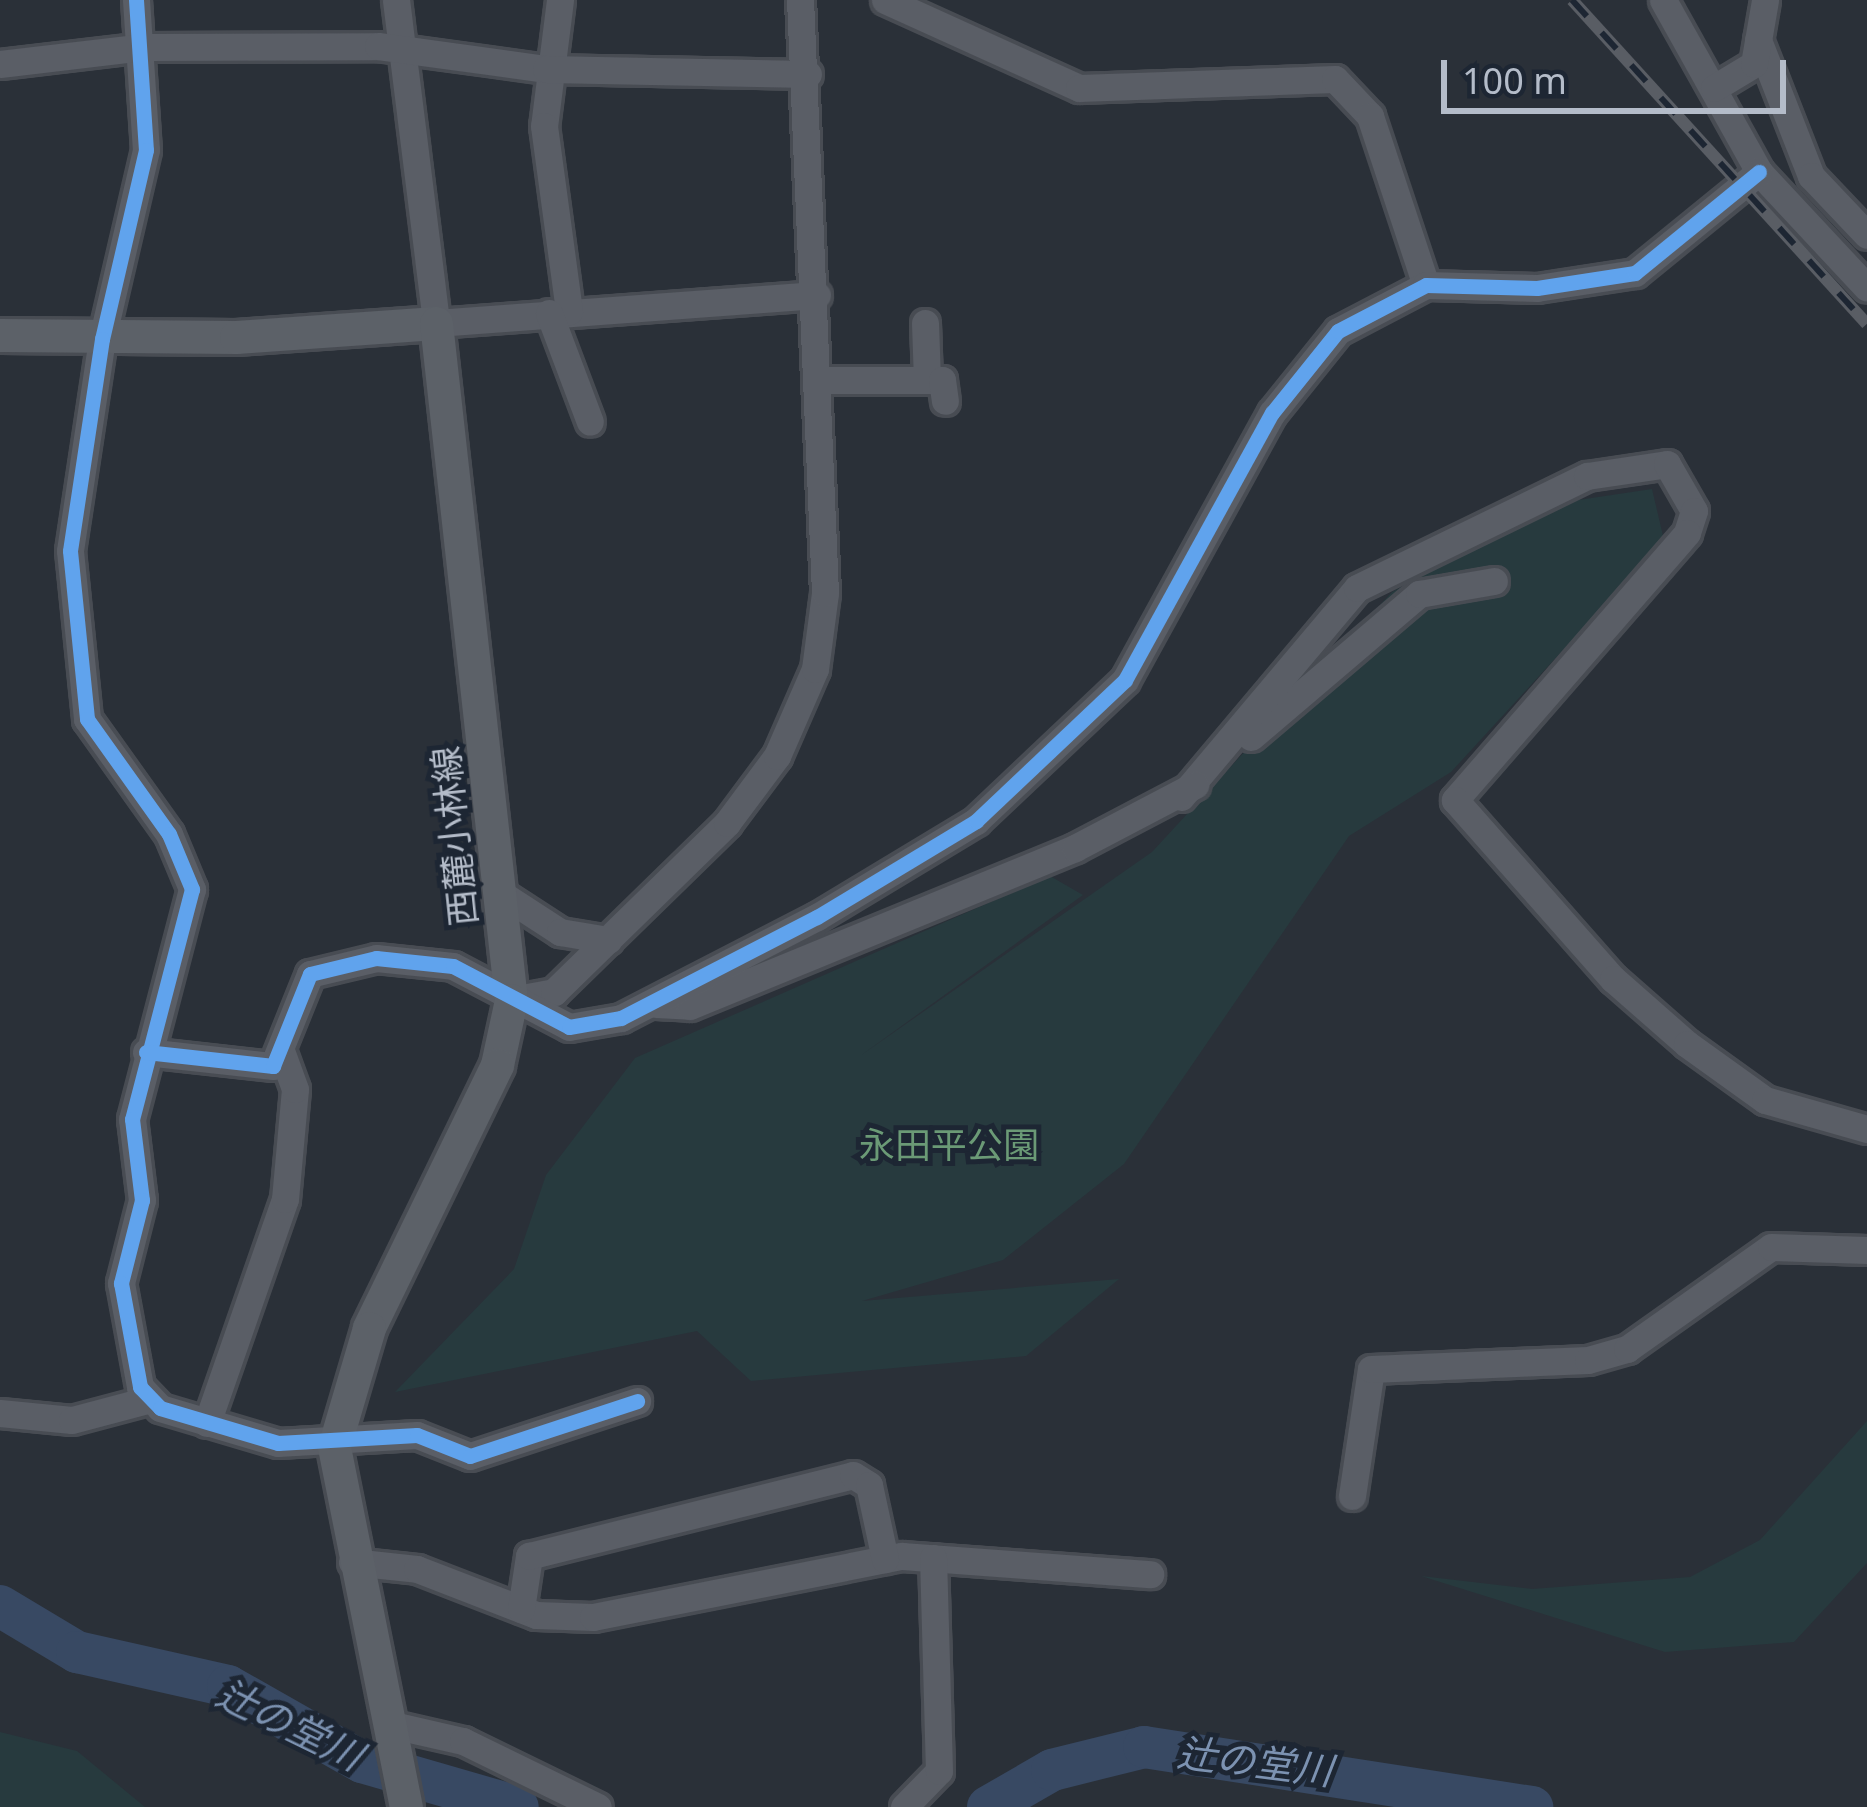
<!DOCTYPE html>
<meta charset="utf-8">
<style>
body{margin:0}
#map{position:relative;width:1867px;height:1807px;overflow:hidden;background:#2a3038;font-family:"Noto Sans","Noto Sans JP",sans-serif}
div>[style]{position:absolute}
.green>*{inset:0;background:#273a3e}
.river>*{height:42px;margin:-21px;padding:0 21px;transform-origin:21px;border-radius:21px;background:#384963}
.roads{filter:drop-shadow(3px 0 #484c53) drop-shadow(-3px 0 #484c53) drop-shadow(0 3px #484c53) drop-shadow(0 -3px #484c53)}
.minor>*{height:27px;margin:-13.5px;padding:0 13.5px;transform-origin:13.5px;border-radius:13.5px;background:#5a5e66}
.major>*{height:33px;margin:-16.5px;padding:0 16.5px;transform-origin:16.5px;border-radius:16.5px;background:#5c6168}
.rail>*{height:12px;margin-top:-6px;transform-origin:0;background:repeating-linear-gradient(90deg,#1d2633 0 22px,#595d64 0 44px);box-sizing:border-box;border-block:3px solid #595d64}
.cycleway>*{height:15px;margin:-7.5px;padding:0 7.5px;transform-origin:7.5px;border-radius:7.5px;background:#60a3ed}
span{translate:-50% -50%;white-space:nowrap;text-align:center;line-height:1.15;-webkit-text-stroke:10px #1d2633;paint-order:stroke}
.street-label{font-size:36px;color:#b4bcc9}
.park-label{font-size:36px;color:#6b9a76}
.water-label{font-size:39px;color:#7c92b1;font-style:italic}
.scale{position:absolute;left:1441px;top:60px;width:345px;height:54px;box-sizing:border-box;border:6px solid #b4bcc9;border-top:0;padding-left:15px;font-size:36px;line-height:42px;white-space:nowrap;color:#b4bcc9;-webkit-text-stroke:9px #1d2633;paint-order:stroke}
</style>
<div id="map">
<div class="green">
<i style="clip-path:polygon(1652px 489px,1664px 540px,1451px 772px,1349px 836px,1124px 1164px,1003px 1260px,862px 1301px,1119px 1279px,1026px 1356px,751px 1381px,697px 1331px,395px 1392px,514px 1269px,546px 1175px,635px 1058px,1050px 876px,1083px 895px,860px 1056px,1152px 852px,1392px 592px,1558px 503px)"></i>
<i style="clip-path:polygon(1867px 1421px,1867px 1563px,1794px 1642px,1665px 1652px,1421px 1576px,1532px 1589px,1690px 1577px,1760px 1540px)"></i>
<i style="clip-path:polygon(0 1732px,77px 1751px,145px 1807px,0 1807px)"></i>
</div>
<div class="river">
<i style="left:0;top:1606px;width:90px;rotate:30.9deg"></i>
<i style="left:77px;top:1652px;width:155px;rotate:12.7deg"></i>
<i style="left:228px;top:1686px;width:154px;rotate:29.6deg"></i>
<i style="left:362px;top:1762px;width:162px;rotate:16.1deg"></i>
<i style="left:988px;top:1807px;width:74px;rotate:-30deg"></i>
<i style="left:1052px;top:1770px;width:95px;rotate:-14deg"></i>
<i style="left:1144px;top:1747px;width:393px;rotate:8.8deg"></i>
</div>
<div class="roads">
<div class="minor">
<i style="left:136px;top:0;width:150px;rotate:86.2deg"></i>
<i style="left:146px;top:150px;width:194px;rotate:103.1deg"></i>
<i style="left:102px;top:339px;width:214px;rotate:98.6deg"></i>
<i style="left:70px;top:551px;width:169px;rotate:84.2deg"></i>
<i style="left:87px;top:719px;width:141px;rotate:54.5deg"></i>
<i style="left:169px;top:834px;width:60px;rotate:67.3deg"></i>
<i style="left:192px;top:889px;width:238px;rotate:104.6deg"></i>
<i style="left:132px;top:1119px;width:82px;rotate:83deg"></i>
<i style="left:142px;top:1200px;width:86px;rotate:104.2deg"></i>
<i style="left:121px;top:1283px;width:106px;rotate:79.6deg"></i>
<i style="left:140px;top:1387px;width:29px;rotate:46deg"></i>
<i style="left:160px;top:1408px;width:123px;rotate:16.5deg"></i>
<i style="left:278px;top:1443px;width:139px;rotate:-3.3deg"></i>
<i style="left:417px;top:1435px;width:57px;rotate:21.6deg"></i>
<i style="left:470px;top:1456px;width:176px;rotate:-18.2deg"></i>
<i style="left:396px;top:0;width:325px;rotate:82.9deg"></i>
<i style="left:436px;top:323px;width:382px;rotate:-4.2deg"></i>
<i style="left:560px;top:0;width:127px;rotate:97.2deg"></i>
<i style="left:544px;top:126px;width:187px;rotate:82.3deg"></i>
<i style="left:885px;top:0;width:213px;rotate:24.4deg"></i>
<i style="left:1079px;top:88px;width:256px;rotate:-2deg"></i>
<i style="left:1335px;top:79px;width:51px;rotate:46.6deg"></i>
<i style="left:1370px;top:116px;width:178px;rotate:71.7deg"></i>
<i style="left:1663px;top:0;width:197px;rotate:60.8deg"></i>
<i style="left:1759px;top:172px;width:158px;rotate:47deg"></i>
<i style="left:1758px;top:40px;width:146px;rotate:68.7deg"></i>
<i style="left:1811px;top:176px;width:81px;rotate:46.5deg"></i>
<i style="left:0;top:64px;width:146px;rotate:-6.7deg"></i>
<i style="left:145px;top:47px;width:233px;rotate:-0.2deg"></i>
<i style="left:378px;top:46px;width:170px;rotate:7.8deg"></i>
<i style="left:546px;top:69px;width:262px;rotate:1.1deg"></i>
<i style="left:1714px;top:88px;width:47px;rotate:-31deg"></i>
<i style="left:1754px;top:64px;width:65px;rotate:-80.2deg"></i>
<i style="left:549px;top:313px;width:116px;rotate:69.4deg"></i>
<i style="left:925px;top:323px;width:57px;rotate:88deg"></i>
<i style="left:817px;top:380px;width:125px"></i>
<i style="left:942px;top:380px;width:21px;rotate:82deg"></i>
<i style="left:1251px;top:737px;width:221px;rotate:-40.4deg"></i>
<i style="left:1419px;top:594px;width:76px;rotate:-9.8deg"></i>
<i style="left:1181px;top:797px;width:273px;rotate:-49.9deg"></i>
<i style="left:1357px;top:588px;width:256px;rotate:-26deg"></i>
<i style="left:1587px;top:476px;width:81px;rotate:-8.5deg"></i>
<i style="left:1667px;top:464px;width:54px;rotate:60.1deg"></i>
<i style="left:1694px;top:511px;width:23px;rotate:108deg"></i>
<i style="left:1687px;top:533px;width:354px;rotate:131deg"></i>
<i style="left:1455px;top:800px;width:239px;rotate:48.6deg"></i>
<i style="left:1613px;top:979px;width:98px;rotate:41.3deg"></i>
<i style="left:1687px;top:1044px;width:96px;rotate:35.7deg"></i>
<i style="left:1765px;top:1100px;width:106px;rotate:15.9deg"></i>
<i style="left:500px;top:893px;width:72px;rotate:33deg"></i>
<i style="left:560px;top:932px;width:49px;rotate:9.5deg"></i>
<i style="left:511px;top:1000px;width:44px;rotate:-10.5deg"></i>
<i style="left:554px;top:992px;width:242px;rotate:-44.3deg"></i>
<i style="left:727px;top:823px;width:84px;rotate:-53.3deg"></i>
<i style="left:777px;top:756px;width:95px;rotate:-66.4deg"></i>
<i style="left:815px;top:669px;width:77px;rotate:-82.5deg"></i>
<i style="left:825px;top:593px;width:594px;rotate:-92.41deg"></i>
<i style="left:656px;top:1004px;width:34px;rotate:3deg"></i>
<i style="left:690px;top:1006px;width:416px;rotate:-22.3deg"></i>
<i style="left:1075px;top:848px;width:136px;rotate:-27.7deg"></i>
<i style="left:146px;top:1052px;width:128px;rotate:6.3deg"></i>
<i style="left:273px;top:1066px;width:99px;rotate:-68.1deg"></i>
<i style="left:310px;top:974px;width:68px;rotate:-13.6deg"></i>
<i style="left:376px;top:958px;width:77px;rotate:5.9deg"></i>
<i style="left:453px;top:966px;width:131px;rotate:27.7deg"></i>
<i style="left:569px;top:1027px;width:53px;rotate:-9.8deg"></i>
<i style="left:621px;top:1018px;width:220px;rotate:-27.3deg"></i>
<i style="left:817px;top:917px;width:186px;rotate:-31.1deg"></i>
<i style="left:976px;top:821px;width:205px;rotate:-43.4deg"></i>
<i style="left:1125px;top:680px;width:305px;rotate:-61.2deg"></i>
<i style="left:1272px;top:413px;width:105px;rotate:-51.2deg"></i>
<i style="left:1338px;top:331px;width:99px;rotate:-27.6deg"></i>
<i style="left:1426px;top:285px;width:111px;rotate:1.5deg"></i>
<i style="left:1537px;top:288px;width:99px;rotate:-8.7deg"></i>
<i style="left:1635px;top:273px;width:160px;rotate:-39.2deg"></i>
<i style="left:0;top:1413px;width:72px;rotate:5.6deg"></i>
<i style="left:72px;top:1420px;width:78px;rotate:-14.9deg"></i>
<i style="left:207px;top:1423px;width:237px;rotate:-70.8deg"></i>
<i style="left:285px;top:1199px;width:110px;rotate:-84.8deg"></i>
<i style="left:295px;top:1089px;width:38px;rotate:-110deg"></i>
<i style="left:1352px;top:1496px;width:128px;rotate:-81.5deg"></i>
<i style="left:1371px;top:1369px;width:217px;rotate:-2.4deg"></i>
<i style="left:1588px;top:1360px;width:41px;rotate:-15.8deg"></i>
<i style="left:1627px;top:1349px;width:176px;rotate:-35.3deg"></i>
<i style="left:1771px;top:1247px;width:96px;rotate:1.8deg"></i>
<i style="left:352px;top:1562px;width:65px;rotate:6.1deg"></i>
<i style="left:417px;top:1569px;width:128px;rotate:21.1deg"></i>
<i style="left:536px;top:1615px;width:57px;rotate:2deg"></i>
<i style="left:593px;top:1617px;width:315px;rotate:-11.2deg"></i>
<i style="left:902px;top:1556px;width:249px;rotate:4.2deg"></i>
<i style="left:521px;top:1609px;width:54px;rotate:-81.4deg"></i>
<i style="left:529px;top:1556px;width:334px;rotate:-14deg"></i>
<i style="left:853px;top:1475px;width:19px;rotate:32deg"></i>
<i style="left:869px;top:1485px;width:76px;rotate:77.8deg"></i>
<i style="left:388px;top:1724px;width:77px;rotate:12.8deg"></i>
<i style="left:463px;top:1741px;width:150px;rotate:26.1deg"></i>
<i style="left:904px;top:1807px;width:50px;rotate:-45.8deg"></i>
<i style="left:939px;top:1771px;width:213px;rotate:-91.6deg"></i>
</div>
<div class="major">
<i style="left:0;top:335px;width:236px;rotate:0.5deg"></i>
<i style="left:236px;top:337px;width:200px;rotate:-4deg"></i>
<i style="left:436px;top:323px;width:681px;rotate:83.68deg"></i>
<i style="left:511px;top:1000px;width:66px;rotate:102.2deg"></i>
<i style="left:497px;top:1065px;width:292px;rotate:116deg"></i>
<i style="left:369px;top:1328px;width:124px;rotate:106.4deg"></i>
<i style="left:334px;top:1447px;width:367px;rotate:78.7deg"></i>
</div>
</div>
<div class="rail">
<i style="left:1572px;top:0;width:438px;rotate:47.7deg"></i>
</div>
<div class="cycleway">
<i style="left:136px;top:0;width:150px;rotate:86.2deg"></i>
<i style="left:146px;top:150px;width:194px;rotate:103.1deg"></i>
<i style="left:102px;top:339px;width:214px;rotate:98.6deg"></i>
<i style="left:70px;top:551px;width:169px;rotate:84.2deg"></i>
<i style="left:87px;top:719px;width:141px;rotate:54.5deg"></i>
<i style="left:169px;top:834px;width:60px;rotate:67.3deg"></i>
<i style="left:192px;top:889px;width:238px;rotate:104.6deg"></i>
<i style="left:132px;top:1119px;width:82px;rotate:83deg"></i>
<i style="left:142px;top:1200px;width:86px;rotate:104.2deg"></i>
<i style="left:121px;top:1283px;width:106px;rotate:79.6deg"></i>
<i style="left:140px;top:1387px;width:29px;rotate:46deg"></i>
<i style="left:160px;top:1408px;width:123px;rotate:16.5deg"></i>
<i style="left:278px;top:1443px;width:139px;rotate:-3.3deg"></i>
<i style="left:417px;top:1435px;width:57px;rotate:21.6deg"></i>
<i style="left:470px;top:1456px;width:176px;rotate:-18.2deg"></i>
<i style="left:146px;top:1052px;width:128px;rotate:6.3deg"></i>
<i style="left:273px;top:1066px;width:99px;rotate:-68.1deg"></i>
<i style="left:310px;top:974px;width:68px;rotate:-13.6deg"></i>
<i style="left:376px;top:958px;width:77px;rotate:5.9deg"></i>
<i style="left:453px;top:966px;width:131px;rotate:27.7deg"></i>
<i style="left:569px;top:1027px;width:53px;rotate:-9.8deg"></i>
<i style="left:621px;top:1018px;width:220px;rotate:-27.3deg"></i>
<i style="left:817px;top:917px;width:186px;rotate:-31.1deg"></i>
<i style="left:976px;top:821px;width:205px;rotate:-43.4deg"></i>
<i style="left:1125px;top:680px;width:305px;rotate:-61.2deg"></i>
<i style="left:1272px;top:413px;width:105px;rotate:-51.2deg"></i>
<i style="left:1338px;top:331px;width:99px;rotate:-27.6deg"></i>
<i style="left:1426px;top:285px;width:111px;rotate:1.5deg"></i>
<i style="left:1537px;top:288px;width:99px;rotate:-8.7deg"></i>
<i style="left:1635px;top:273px;width:160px;rotate:-39.2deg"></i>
</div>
<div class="street-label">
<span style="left:454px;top:836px;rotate:-96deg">西麓小林線</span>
</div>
<div class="park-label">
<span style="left:949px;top:1145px">永田平公園</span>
</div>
<div class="water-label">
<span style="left:290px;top:1724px;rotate:26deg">辻の堂川</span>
<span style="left:1255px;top:1761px;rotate:7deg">辻の堂川</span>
</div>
<div class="scale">100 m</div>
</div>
